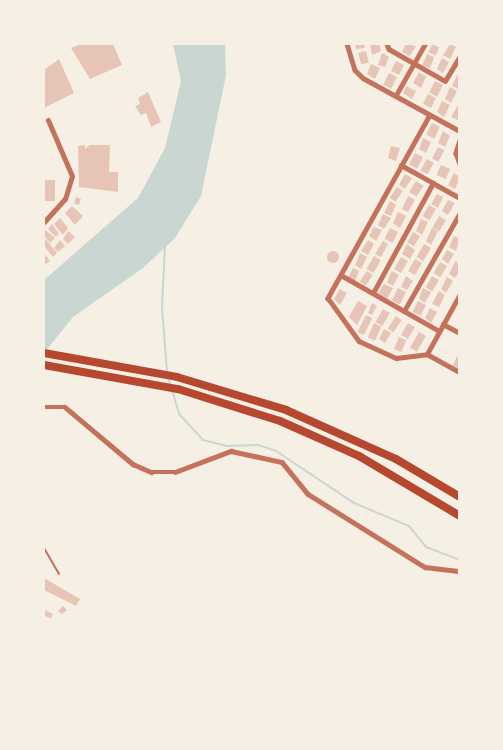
<!DOCTYPE html>
<style>
body{margin:0}
#map{position:relative;width:503px;height:750px;overflow:hidden;background:#f6efe4;font-family:"Varela Round",sans-serif}
div>[style]{position:absolute}
.water>*{inset:0;background:#c9d6d2}
.stream>*{height:2px;margin:-1px;padding:0 1px;transform-origin:1px;border-radius:1px;background:#c9d6d2}
.building>*{inset:0;background:#e6c5b7;transform-origin:0 0}
.round{border-radius:50%}
.service>*{height:2px;margin:-1px;padding:0 1px;transform-origin:1px;border-radius:1px;background:#c5725c}
.minor>*{height:4.5px;margin:-2.25px;padding:0 2.25px;transform-origin:2.25px;border-radius:2.25px;background:#c5725c}
.tertiary>*{height:5px;margin:-2.5px;padding:0 2.5px;transform-origin:2.5px;border-radius:2.5px;background:#c5725c}
.motorway>*{height:8px;margin:-4px;padding:0 4px;transform-origin:4px;border-radius:4px;background:#b5482f}
span{translate:-50% -50%;white-space:nowrap;text-align:center;line-height:1.15;-webkit-text-stroke:4.5px #f6efe4;paint-order:stroke}
.frame{position:absolute;inset:0;border:45px solid #f6efe4;pointer-events:none}
</style>
<div id="map">
<div class="water">
<i style="clip-path:polygon(173px 44px,225px 44px,226px 75px,201px 196px,175px 238px,143px 268px,73px 317px,44px 353px,44px 280px,138px 198px,165px 148px,181px 81px)"></i>
</div>
<div class="stream">
<i style="left:165px;top:246px;width:62px;rotate:92.8deg"></i>
<i style="left:162px;top:308px;width:64px;rotate:85.5deg"></i>
<i style="left:168px;top:377px;width:39px;rotate:73deg"></i>
<i style="left:179px;top:414px;width:35px;rotate:47deg"></i>
<i style="left:203px;top:440px;width:25px;rotate:14deg"></i>
<i style="left:227px;top:446px;width:31px;rotate:-2deg"></i>
<i style="left:258px;top:445px;width:19px;rotate:18deg"></i>
<i style="left:276px;top:451px;width:94px;rotate:33.7deg"></i>
<i style="left:354px;top:503px;width:60px;rotate:22.7deg"></i>
<i style="left:409px;top:526px;width:27px;rotate:51deg"></i>
<i style="left:426px;top:547px;width:36px;rotate:21deg"></i>
</div>
<div class="building">
<i style="clip-path:polygon(81px 44px,113px 44px,122px 65px,90px 79px,71px 48px)"></i>
<i style="clip-path:polygon(355px 44px,364px 44px,365px 48px,356px 49px)"></i>
<i style="clip-path:polygon(370px 44px,379px 44px,381px 51px,372px 55px)"></i>
<i style="clip-path:polygon(406px 44px,416px 46px,410px 56px,402px 52px)"></i>
<i style="left:432px;top:44px;width:8px;height:9px;rotate:23deg"></i>
<i style="clip-path:polygon(450px 44px,456px 47px,450px 59px,443px 55px)"></i>
<i style="left:366px;top:51px;width:12px;height:8px;rotate:76deg"></i>
<i style="clip-path:polygon(382px 53px,389px 57px,385px 67px,378px 65px)"></i>
<i style="left:427px;top:54px;width:8px;height:12px;rotate:23deg"></i>
<i style="clip-path:polygon(442px 58px,449px 62px,443px 73px,437px 69px)"></i>
<i style="clip-path:polygon(59px 59px,74px 93px,44px 108px,44px 70px)"></i>
<i style="left:396px;top:61px;width:9px;height:11px;rotate:27deg"></i>
<i style="clip-path:polygon(371px 64px,380px 68px,375px 79px,367px 74px)"></i>
<i style="clip-path:polygon(419px 72px,426px 77px,421px 88px,413px 83px)"></i>
<i style="left:389px;top:73px;width:9px;height:13px;rotate:27deg"></i>
<i style="clip-path:polygon(457px 75px,460px 76px,460px 90px,452px 86px)"></i>
<i style="left:435px;top:81px;width:9px;height:13px;rotate:27deg"></i>
<i style="clip-path:polygon(406px 86px,416px 91px,412px 99px,403px 93px)"></i>
<i style="clip-path:polygon(450px 87px,457px 91px,451px 103px,445px 99px)"></i>
<i style="clip-path:polygon(148px 92px,161px 122px,151px 127px,146px 113px,141px 115px,135px 106px,140px 104px,138px 98px)"></i>
<i style="left:428px;top:94px;width:9px;height:11px;rotate:27deg"></i>
<i style="clip-path:polygon(442px 101px,450px 105px,444px 117px,437px 112px)"></i>
<i style="clip-path:polygon(460px 102px,460px 118px,458px 120px,451px 117px)"></i>
<i style="left:432px;top:123px;width:9px;height:13px;rotate:27deg"></i>
<i style="clip-path:polygon(443px 131px,450px 136px,445px 147px,438px 143px)"></i>
<i style="clip-path:polygon(423px 138px,431px 142px,426px 153px,419px 149px)"></i>
<i style="clip-path:polygon(85px 145px,85px 149px,90px 145px,110px 145px,109px 172px,118px 172px,118px 192px,79px 187px,78px 146px)"></i>
<i style="clip-path:polygon(391px 146px,400px 148px,396px 161px,388px 158px)"></i>
<i style="left:438px;top:147px;width:7px;height:13px;rotate:27deg"></i>
<i style="left:415px;top:153px;width:9px;height:13px;rotate:27deg"></i>
<i style="left:427px;top:159px;width:8px;height:13px;rotate:30deg"></i>
<i style="left:441px;top:165px;width:10px;height:11px;rotate:24deg"></i>
<i style="clip-path:polygon(454px 173px,460px 177px,455px 189px,448px 185px)"></i>
<i style="clip-path:polygon(405px 174px,412px 178px,405px 189px,399px 185px)"></i>
<i style="left:45px;top:180px;width:10px;height:21px"></i>
<i style="left:416px;top:181px;width:9px;height:13px;rotate:32deg"></i>
<i style="left:397px;top:187px;width:7px;height:13px;rotate:34deg"></i>
<i style="clip-path:polygon(437px 194px,443px 197px,438px 208px,431px 204px)"></i>
<i style="clip-path:polygon(408px 196px,415px 200px,408px 212px,402px 209px)"></i>
<i style="clip-path:polygon(76px 197px,81px 199px,79px 205px,74px 204px)"></i>
<i style="clip-path:polygon(448px 200px,455px 203px,448px 215px,442px 211px)"></i>
<i style="clip-path:polygon(390px 201px,396px 205px,391px 216px,384px 213px)"></i>
<i style="left:429px;top:205px;width:8px;height:13px;rotate:30deg"></i>
<i style="clip-path:polygon(72px 206px,83px 216px,75px 225px,65px 213px)"></i>
<i style="clip-path:polygon(398px 212px,406px 216px,400px 228px,393px 223px)"></i>
<i style="clip-path:polygon(383px 214px,391px 218px,384px 229px,378px 225px)"></i>
<i style="left:439px;top:216px;width:8px;height:13px;rotate:30deg"></i>
<i style="clip-path:polygon(60px 218px,68px 228px,63px 235px,54px 224px)"></i>
<i style="clip-path:polygon(421px 219px,428px 222px,422px 235px,416px 231px)"></i>
<i style="clip-path:polygon(52px 224px,59px 234px,56px 237px,48px 229px)"></i>
<i style="clip-path:polygon(374px 227px,382px 230px,376px 241px,369px 236px)"></i>
<i style="left:390px;top:228px;width:9px;height:12px;rotate:27deg"></i>
<i style="clip-path:polygon(432px 228px,438px 231px,431px 245px,426px 241px)"></i>
<i style="clip-path:polygon(45px 230px,55px 238px,50px 243px,44px 235px)"></i>
<i style="clip-path:polygon(68px 231px,75px 237px,68px 244px,63px 239px)"></i>
<i style="left:413px;top:232px;width:8px;height:12px;rotate:30deg"></i>
<i style="clip-path:polygon(454px 236px,460px 239px,456px 251px,449px 247px)"></i>
<i style="clip-path:polygon(44px 237px,57px 253px,53px 257px,44px 246px)"></i>
<i style="clip-path:polygon(60px 240px,65px 246px,58px 252px,54px 248px)"></i>
<i style="clip-path:polygon(368px 240px,374px 244px,368px 255px,361px 251px)"></i>
<i style="clip-path:polygon(383px 241px,388px 244px,381px 257px,375px 254px)"></i>
<i style="clip-path:polygon(407px 244px,415px 250px,410px 259px,402px 254px)"></i>
<i style="left:424px;top:244px;width:8px;height:15px;rotate:30deg"></i>
<i style="clip-path:polygon(447px 250px,454px 254px,448px 264px,442px 259px)"></i>
<i class="round" style="left:327px;top:251px;width:12px;height:12px"></i>
<i style="clip-path:polygon(44px 253px,50px 261px,46px 264px,44px 261px)"></i>
<i style="clip-path:polygon(360px 253px,367px 257px,361px 269px,355px 265px)"></i>
<i style="left:374px;top:256px;width:8px;height:15px;rotate:30deg"></i>
<i style="left:401px;top:257px;width:8px;height:14px;rotate:30deg"></i>
<i style="left:415px;top:259px;width:8px;height:14px;rotate:30deg"></i>
<i style="clip-path:polygon(456px 260px,460px 270px,455px 278px,449px 274px)"></i>
<i style="left:440px;top:262px;width:8px;height:13px;rotate:30deg"></i>
<i style="clip-path:polygon(353px 268px,359px 271px,355px 281px,348px 277px)"></i>
<i style="left:367px;top:271px;width:7px;height:13px;rotate:34deg"></i>
<i style="clip-path:polygon(392px 271px,399px 275px,393px 286px,387px 282px)"></i>
<i style="clip-path:polygon(406px 276px,413px 281px,407px 290px,401px 287px)"></i>
<i style="left:432px;top:276px;width:8px;height:13px;rotate:30deg"></i>
<i style="clip-path:polygon(447px 277px,453px 281px,446px 293px,441px 289px)"></i>
<i style="clip-path:polygon(384px 284px,393px 288px,387px 299px,378px 293px)"></i>
<i style="left:398px;top:288px;width:9px;height:14px;rotate:27deg"></i>
<i style="clip-path:polygon(423px 288px,431px 292px,425px 303px,419px 299px)"></i>
<i style="clip-path:polygon(340px 289px,347px 293px,340px 305px,334px 299px)"></i>
<i style="clip-path:polygon(439px 291px,445px 295px,439px 307px,432px 304px)"></i>
<i style="clip-path:polygon(358px 301px,367px 306px,357px 325px,349px 317px)"></i>
<i style="left:418px;top:301px;width:9px;height:12px;rotate:27deg"></i>
<i style="clip-path:polygon(372px 303px,377px 306px,372px 315px,368px 313px)"></i>
<i style="clip-path:polygon(430px 308px,437px 312px,431px 323px,425px 318px)"></i>
<i style="left:383px;top:309px;width:8px;height:15px;rotate:30deg"></i>
<i style="left:366px;top:315px;width:7px;height:19px;rotate:27deg"></i>
<i style="left:396px;top:316px;width:7px;height:15px;rotate:34deg"></i>
<i style="left:374px;top:323px;width:8px;height:16px;rotate:23deg"></i>
<i style="left:408px;top:323px;width:8px;height:14px;rotate:30deg"></i>
<i style="clip-path:polygon(384px 329px,391px 333px,385px 343px,379px 339px)"></i>
<i style="left:419px;top:332px;width:8px;height:18px;rotate:30deg"></i>
<i style="left:399px;top:337px;width:8px;height:13px;rotate:23deg"></i>
<i style="clip-path:polygon(457px 356px,460px 358px,460px 369px,453px 366px)"></i>
<i style="clip-path:polygon(44px 578px,80px 599px,76px 606px,44px 590px)"></i>
<i style="clip-path:polygon(63px 606px,67px 610px,62px 614px,58px 611px)"></i>
<i style="clip-path:polygon(45px 610px,53px 614px,51px 618px,44px 616px)"></i>
</div>
<div class="service">
<i style="left:44px;top:548px;width:30px;rotate:60deg"></i>
</div>
<div class="minor">
<i style="left:347px;top:44px;width:27px;rotate:73deg"></i>
<i style="left:355px;top:70px;width:11px;rotate:45deg"></i>
<i style="left:363px;top:78px;width:111px;rotate:28.7deg"></i>
<i style="left:387px;top:44px;width:5px;rotate:68deg"></i>
<i style="left:389px;top:49px;width:64px;rotate:29.7deg"></i>
<i style="left:445px;top:81px;width:29px;rotate:-59deg"></i>
<i style="left:396px;top:95px;width:59px;rotate:-60.4deg"></i>
<i style="left:430px;top:115px;width:210px;rotate:119.1deg"></i>
<i style="left:328px;top:298px;width:53px;rotate:54.2deg"></i>
<i style="left:359px;top:341px;width:41px;rotate:24.7deg"></i>
<i style="left:396px;top:358px;width:31px;rotate:-7deg"></i>
<i style="left:427px;top:354px;width:38px;rotate:29deg"></i>
<i style="left:460px;top:140px;width:14px;rotate:107deg"></i>
<i style="left:456px;top:153px;width:12px;rotate:70deg"></i>
<i style="left:401px;top:165px;width:37px;rotate:29deg"></i>
<i style="left:341px;top:275px;width:113px;rotate:29.7deg"></i>
<i style="left:373px;top:293px;width:125px;rotate:-61.4deg"></i>
<i style="left:433px;top:183px;width:31px;rotate:29deg"></i>
<i style="left:404px;top:311px;width:113px;rotate:-60.3deg"></i>
<i style="left:443px;top:324px;width:19px;rotate:28deg"></i>
<i style="left:427px;top:354px;width:68px;rotate:-61.2deg"></i>
<i style="left:44px;top:407px;width:21px"></i>
<i style="left:65px;top:407px;width:89px;rotate:40deg"></i>
<i style="left:133px;top:464px;width:20px;rotate:24deg"></i>
<i style="left:151px;top:472px;width:24px"></i>
<i style="left:175px;top:472px;width:60px;rotate:-20.6deg"></i>
<i style="left:231px;top:451px;width:52px;rotate:12.2deg"></i>
<i style="left:282px;top:462px;width:41px;rotate:50.9deg"></i>
<i style="left:308px;top:494px;width:138px;rotate:32deg"></i>
<i style="left:425px;top:567px;width:35px;rotate:7deg"></i>
</div>
<div class="tertiary">
<i style="left:44px;top:222px;width:31px;rotate:-48deg"></i>
<i style="left:65px;top:199px;width:24px;rotate:-73deg"></i>
<i style="left:72px;top:176px;width:61px;rotate:-113.2deg"></i>
</div>
<div class="motorway">
<i style="left:44px;top:353px;width:135px;rotate:10.2deg"></i>
<i style="left:177px;top:377px;width:114px;rotate:16.8deg"></i>
<i style="left:286px;top:410px;width:120px;rotate:24deg"></i>
<i style="left:396px;top:459px;width:74px;rotate:30.7deg"></i>
<i style="left:44px;top:365px;width:136px;rotate:10.2deg"></i>
<i style="left:178px;top:389px;width:107px;rotate:17.4deg"></i>
<i style="left:280px;top:421px;width:86px;rotate:23.9deg"></i>
<i style="left:359px;top:456px;width:117px;rotate:30.7deg"></i>
</div>
<div class="frame"></div>
</div>
